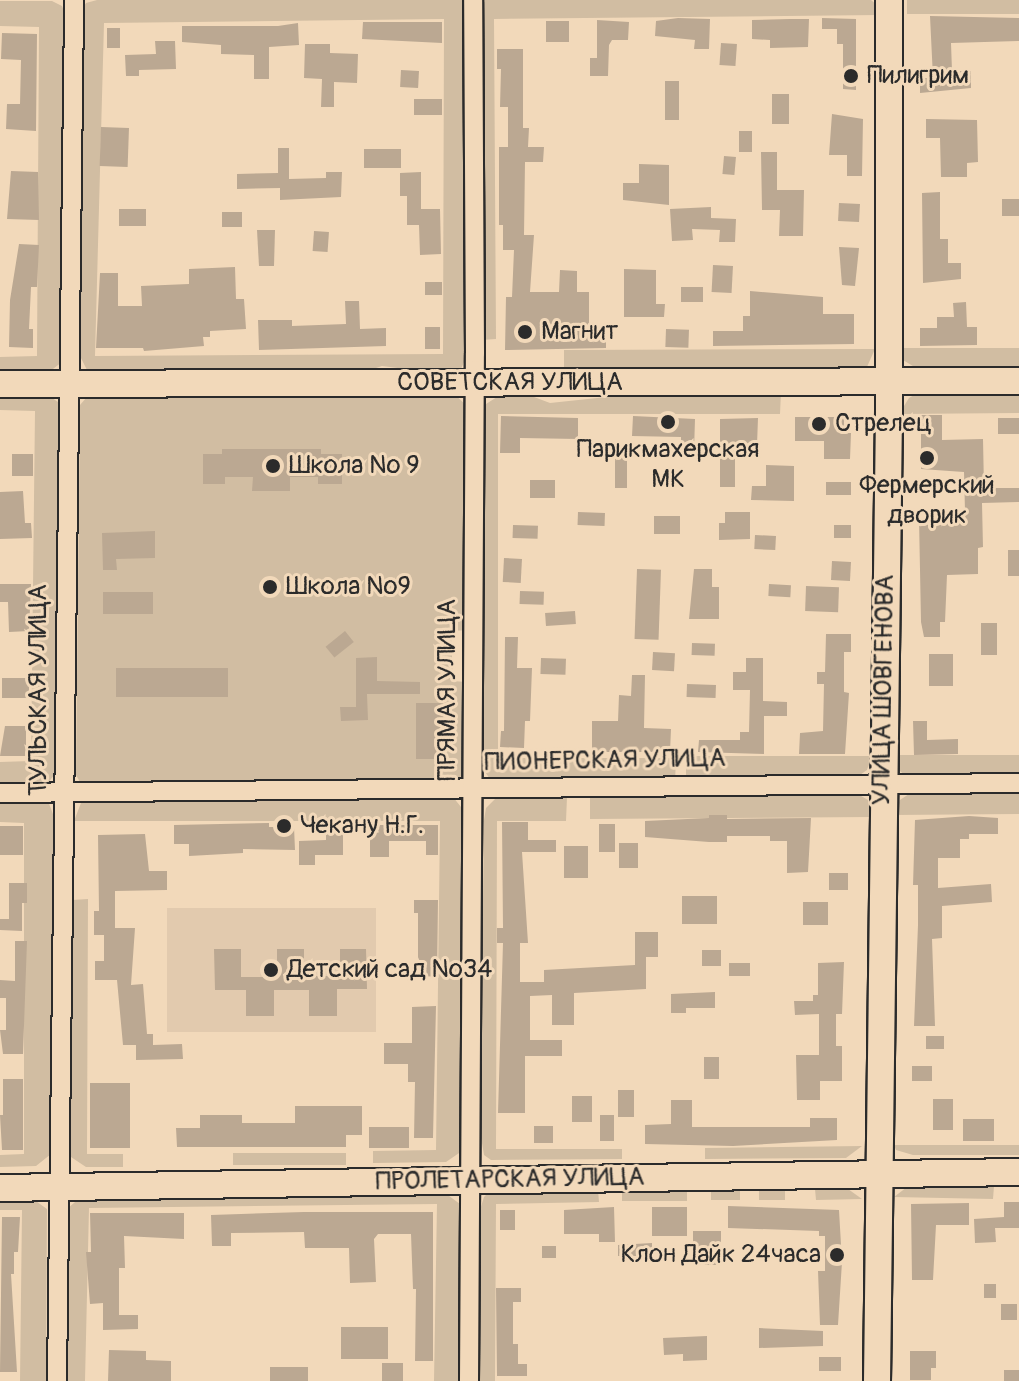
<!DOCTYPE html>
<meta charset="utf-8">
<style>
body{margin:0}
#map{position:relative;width:1019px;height:1381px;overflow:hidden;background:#f2d9ba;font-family:Pangolin,sans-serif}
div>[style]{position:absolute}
.built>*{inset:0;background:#e2caae;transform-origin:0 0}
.green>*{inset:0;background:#d1bda2;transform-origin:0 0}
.building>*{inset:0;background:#bba892;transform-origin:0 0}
.roads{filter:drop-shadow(2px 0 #2b2b2b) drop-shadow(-2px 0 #2b2b2b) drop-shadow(0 2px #2b2b2b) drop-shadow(0 -2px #2b2b2b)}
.street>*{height:18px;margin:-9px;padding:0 9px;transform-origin:9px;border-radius:9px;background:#f2d9ba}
.secondary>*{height:26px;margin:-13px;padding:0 13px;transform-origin:13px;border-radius:13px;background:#f2d9ba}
.dots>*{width:22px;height:22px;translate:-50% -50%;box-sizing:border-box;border:4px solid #f2d9ba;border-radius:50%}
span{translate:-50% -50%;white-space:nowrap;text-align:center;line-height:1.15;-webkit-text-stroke:6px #f2d9ba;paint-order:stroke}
.poi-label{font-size:26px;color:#2b2b2b}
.left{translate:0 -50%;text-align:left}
.right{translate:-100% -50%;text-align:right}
.street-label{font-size:26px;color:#2b2b2b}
</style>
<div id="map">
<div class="built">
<i style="left:167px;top:908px;width:209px;height:124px"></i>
</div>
<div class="green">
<i style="clip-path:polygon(evenodd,97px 0,462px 0,467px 355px,461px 369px,421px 371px,382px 366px,361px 373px,87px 370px,80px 356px,78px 293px,80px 13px,86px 3px,97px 0,444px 19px,443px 354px,95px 356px,104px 23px,444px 19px)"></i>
<i style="clip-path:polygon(483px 0,871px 0,878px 6px,879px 15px,494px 19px,496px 339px,481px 340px,480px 11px)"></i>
<i style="left:907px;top:0;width:112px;height:14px"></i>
<i style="clip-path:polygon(0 1px,52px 1px,62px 6px,66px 16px,62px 362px,49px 372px,0 372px,0 357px,37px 356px,39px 27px,0 26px)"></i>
<i style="clip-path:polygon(903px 348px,1019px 348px,1019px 370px,921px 371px,903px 360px)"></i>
<i style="clip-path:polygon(875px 349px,866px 369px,564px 376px,564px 350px)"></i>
<i style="clip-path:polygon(1019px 391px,1019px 413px,899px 414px,909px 398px,916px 394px)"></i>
<i style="clip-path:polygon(781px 392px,780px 414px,498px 414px,498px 758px,676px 758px,675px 782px,490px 779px,483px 769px,481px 454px,486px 404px,497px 397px,534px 397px,550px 403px,635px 394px)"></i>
<i style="clip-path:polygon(0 393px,49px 396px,61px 404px,59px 769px,47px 784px,0 785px,0 762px,31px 761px,35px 411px,0 410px)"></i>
<i style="clip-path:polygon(453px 393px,467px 406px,471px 630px,451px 631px,453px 681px,466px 682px,464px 774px,455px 781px,84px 785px,80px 782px,76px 775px,80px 405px,86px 398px,93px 394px)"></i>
<i style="clip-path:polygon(893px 755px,1019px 755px,1019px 776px,906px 776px,895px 767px)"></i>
<i style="clip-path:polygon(686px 756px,872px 756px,867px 770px,857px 777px,686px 780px)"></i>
<i style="clip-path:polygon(1019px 790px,1019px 814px,893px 815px,900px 800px,909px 794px)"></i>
<i style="clip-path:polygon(856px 793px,868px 800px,871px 817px,590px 819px,590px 795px)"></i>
<i style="clip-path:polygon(453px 797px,465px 812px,462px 1151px,446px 1162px,373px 1163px,373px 1151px,436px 1150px,440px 821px,74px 821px,81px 803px,87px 799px)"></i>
<i style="clip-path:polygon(497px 797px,567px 797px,566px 821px,497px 821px,496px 1149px,622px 1149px,622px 1159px,491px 1160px,484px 1155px,480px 1131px,484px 820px,486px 808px)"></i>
<i style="clip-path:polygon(0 800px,48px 801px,56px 822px,51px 1154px,36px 1166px,0 1167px,0 1155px,24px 1154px,24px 823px,0 822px)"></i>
<i style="clip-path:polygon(88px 899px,87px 1154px,123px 1154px,123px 1167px,86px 1167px,68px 1155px,72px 900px)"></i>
<i style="clip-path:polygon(894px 1145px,1019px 1145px,1019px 1155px,913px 1155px,896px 1150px)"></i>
<i style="clip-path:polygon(862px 1146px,846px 1158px,705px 1159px,705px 1148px)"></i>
<i style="left:233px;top:1153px;width:113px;height:12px"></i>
<i style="clip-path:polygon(994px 1186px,993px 1199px,894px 1197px,907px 1187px)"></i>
<i style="left:687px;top:1189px;width:12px;height:65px;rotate:90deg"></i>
<i style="left:759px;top:1189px;width:26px;height:11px"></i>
<i style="clip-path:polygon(815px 1189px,848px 1189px,862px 1199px,816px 1200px)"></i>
<i style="clip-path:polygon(598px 1190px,599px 1202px,496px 1204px,495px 1381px,479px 1381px,479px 1213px,484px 1197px,488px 1193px)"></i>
<i style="left:740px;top:1190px;width:10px;height:29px;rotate:90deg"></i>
<i style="clip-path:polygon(445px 1193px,460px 1204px,460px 1381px,434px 1381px,437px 1204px,89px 1208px,85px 1381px,65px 1381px,67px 1209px,82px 1196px)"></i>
<i style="clip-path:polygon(0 1198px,33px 1199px,47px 1209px,46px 1381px,20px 1381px,22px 1210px,0 1210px)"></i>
</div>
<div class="building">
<i style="clip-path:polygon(930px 16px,1019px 18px,1019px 41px,951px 43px,952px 71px,971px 71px,971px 88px,920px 93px,920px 78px,933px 78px)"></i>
<i style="clip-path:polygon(678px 18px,710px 19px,709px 49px,694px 49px,695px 40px,655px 36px,656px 21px)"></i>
<i style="clip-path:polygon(822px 18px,856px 19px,856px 90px,843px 89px,843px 44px,837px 44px,837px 29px,822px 29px)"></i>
<i style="clip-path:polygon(790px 19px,809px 19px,808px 47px,770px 48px,770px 40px,752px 39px,752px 20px)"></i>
<i style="clip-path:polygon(597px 20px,629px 22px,628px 40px,612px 40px,609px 45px,608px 76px,590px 76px,590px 58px,597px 58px)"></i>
<i style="left:546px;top:21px;width:23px;height:21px"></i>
<i style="clip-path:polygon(363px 22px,442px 22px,442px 43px,362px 39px)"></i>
<i style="clip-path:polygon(298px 23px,299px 45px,269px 47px,269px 79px,254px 79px,254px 55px,221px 54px,221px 45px,182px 42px,182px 26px,278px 26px)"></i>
<i style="left:107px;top:28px;width:13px;height:20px"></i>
<i style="clip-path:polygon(2px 33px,37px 34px,36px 131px,6px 129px,7px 104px,20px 104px,21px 60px,1px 59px)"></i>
<i style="clip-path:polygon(155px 41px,175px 41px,176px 69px,139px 70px,139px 76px,126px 76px,125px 55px,156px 54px)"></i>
<i style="left:721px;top:43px;width:16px;height:22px;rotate:4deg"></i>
<i style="clip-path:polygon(305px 44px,330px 44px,330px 53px,358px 54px,357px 83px,334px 82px,334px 107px,321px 107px,322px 79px,304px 78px)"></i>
<i style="clip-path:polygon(497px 49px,523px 49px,523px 128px,529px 128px,528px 147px,544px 147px,543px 162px,525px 162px,524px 235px,534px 235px,530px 292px,559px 292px,560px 270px,577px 271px,577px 292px,589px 292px,589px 329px,606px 330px,606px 348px,505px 350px,506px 297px,512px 297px,514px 250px,503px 250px,503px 225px,499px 225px,499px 147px,508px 147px,508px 107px,500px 107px,501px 69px,497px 69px)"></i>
<i style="left:401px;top:70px;width:18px;height:17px;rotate:3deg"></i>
<i style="left:665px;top:81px;width:14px;height:39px"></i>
<i style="left:772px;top:94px;width:17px;height:30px"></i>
<i style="left:414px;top:99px;width:28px;height:16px"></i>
<i style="clip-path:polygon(832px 114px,863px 119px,862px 176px,847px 176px,847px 155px,829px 155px)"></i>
<i style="clip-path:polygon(926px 119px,977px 120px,978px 162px,967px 163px,967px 177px,941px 177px,940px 138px,926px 138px)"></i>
<i style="left:101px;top:127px;width:28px;height:39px;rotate:2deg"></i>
<i style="left:739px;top:131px;width:13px;height:21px"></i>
<i style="clip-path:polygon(278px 148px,289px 148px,289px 179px,326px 178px,326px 172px,342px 172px,341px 197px,280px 200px,280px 188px,237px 189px,237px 174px,278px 173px)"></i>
<i style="left:364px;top:149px;width:37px;height:19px"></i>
<i style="clip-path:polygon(761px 152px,777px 152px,777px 190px,804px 190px,803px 236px,779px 236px,780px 210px,762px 210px)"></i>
<i style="left:724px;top:156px;width:12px;height:18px;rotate:5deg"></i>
<i style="clip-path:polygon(639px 164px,669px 165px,669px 205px,623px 200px,623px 183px,639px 183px)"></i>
<i style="clip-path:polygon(11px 171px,38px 172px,39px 220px,7px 219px)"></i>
<i style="clip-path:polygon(421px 172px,421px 209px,440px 209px,441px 254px,420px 255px,419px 225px,407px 225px,407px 196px,400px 196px,400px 173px)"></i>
<i style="clip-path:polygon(940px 192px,940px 239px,948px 239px,948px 263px,961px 263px,961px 279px,923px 283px,922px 193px)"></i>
<i style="left:1002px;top:199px;width:17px;height:17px"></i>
<i style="left:839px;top:203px;width:21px;height:18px;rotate:3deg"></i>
<i style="clip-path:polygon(711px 207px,711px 218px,736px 219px,735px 242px,719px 242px,720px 230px,692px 229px,693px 240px,672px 241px,670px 209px)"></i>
<i style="left:146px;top:209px;width:17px;height:27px;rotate:90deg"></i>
<i style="left:222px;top:212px;width:20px;height:15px"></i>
<i style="clip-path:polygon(257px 230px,275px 230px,274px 266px,259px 266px)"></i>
<i style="left:314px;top:231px;width:15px;height:20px;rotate:4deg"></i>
<i style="clip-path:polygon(19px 244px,39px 245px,37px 287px,31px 287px,29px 329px,33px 329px,33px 348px,9px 347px,10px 300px)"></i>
<i style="clip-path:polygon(839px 247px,859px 248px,855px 286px,842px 285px)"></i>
<i style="left:713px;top:265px;width:20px;height:27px;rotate:3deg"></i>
<i style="clip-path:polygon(235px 267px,236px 299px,244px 299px,246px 329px,210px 331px,210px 337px,203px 337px,204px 346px,144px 351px,143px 348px,96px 348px,100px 273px,118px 273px,118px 306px,142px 306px,141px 286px,189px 284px,189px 269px)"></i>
<i style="clip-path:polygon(624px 269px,656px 270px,656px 304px,665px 304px,664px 317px,624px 317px)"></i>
<i style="left:425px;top:282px;width:17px;height:13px"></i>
<i style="left:681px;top:287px;width:22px;height:15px"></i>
<i style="clip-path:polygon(750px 291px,823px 297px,823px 314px,854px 314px,854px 344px,713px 346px,713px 331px,743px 331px,743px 316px,750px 316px)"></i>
<i style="clip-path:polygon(345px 301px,359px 301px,360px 329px,386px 328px,386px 346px,259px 350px,258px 320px,292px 320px,292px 326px,346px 324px)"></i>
<i style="clip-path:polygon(966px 302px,967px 327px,977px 327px,977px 345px,920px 346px,920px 328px,937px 328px,937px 317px,954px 317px,953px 303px)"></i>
<i style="left:425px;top:327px;width:15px;height:22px"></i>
<i style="left:666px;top:329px;width:23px;height:18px;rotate:2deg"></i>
<i style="clip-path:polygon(921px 415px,942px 415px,942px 440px,983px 439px,984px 488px,1019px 488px,1019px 502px,982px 503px,983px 547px,978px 548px,978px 574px,947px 575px,945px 622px,940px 622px,940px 637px,924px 637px,921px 622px,919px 518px,954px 518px,954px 511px,965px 511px,964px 472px,921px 469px)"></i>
<i style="clip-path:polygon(501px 416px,578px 418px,578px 439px,520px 438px,520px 453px,500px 453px)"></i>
<i style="clip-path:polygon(633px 416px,695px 419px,694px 451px,681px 450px,681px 437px,632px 436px)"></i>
<i style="clip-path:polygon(795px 417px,844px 417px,844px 433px,851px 433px,850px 459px,824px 459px,824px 441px,795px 441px)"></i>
<i style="clip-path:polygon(758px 418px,757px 445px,735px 445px,735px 487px,720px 487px,720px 419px)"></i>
<i style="left:998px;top:418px;width:21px;height:16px"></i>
<i style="clip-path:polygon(222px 449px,321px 449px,321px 454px,342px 454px,342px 484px,318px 484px,318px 477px,290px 477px,290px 491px,252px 491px,253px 477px,225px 477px,225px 484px,203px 484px,203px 454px,222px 454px)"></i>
<i style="left:33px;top:454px;width:22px;height:21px;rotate:90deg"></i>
<i style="left:615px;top:455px;width:12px;height:33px"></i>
<i style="clip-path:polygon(766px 465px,794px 466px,794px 501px,751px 500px,752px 486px,766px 486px)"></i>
<i style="left:530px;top:480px;width:25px;height:18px"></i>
<i style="left:826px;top:482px;width:25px;height:13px"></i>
<i style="clip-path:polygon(23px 491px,25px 523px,31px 523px,32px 538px,0 539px,0 492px)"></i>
<i style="left:578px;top:512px;width:27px;height:13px;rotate:2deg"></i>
<i style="clip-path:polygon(725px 512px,750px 512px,750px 539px,719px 540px,719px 523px,725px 523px)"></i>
<i style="left:654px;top:516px;width:26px;height:18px"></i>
<i style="left:513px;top:525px;width:25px;height:13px;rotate:2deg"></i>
<i style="left:834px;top:525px;width:17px;height:13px"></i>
<i style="clip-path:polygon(155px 531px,155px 558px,116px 559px,117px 570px,103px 570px,102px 533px)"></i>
<i style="left:755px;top:535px;width:21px;height:14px;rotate:3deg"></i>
<i style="left:1008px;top:550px;width:11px;height:26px"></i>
<i style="left:504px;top:558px;width:18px;height:24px;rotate:3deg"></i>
<i style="left:832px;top:561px;width:19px;height:19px;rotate:3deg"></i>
<i style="left:637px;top:569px;width:24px;height:70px;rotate:2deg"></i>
<i style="clip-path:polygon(694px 569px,712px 569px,712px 587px,719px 587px,719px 619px,689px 619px)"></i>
<i style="clip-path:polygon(0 584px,31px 584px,29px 631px,9px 632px,8px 602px,0 602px)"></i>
<i style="left:769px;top:584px;width:22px;height:12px;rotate:3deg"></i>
<i style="left:806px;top:586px;width:33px;height:25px;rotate:2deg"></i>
<i style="left:520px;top:591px;width:24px;height:13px;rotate:2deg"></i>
<i style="left:153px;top:592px;width:22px;height:50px;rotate:90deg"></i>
<i style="left:575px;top:611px;width:13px;height:30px;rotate:86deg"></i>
<i style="left:981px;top:623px;width:16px;height:32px"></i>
<i style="left:345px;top:631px;width:14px;height:25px;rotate:51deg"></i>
<i style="clip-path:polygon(826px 634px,851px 634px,851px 652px,844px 652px,844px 692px,849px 693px,845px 754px,799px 754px,800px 733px,823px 731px,824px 684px,817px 684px,817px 672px,825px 672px)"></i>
<i style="clip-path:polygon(505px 637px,518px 637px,517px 668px,532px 668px,530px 721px,525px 721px,524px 748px,500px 747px,501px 731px,504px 731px)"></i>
<i style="left:692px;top:643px;width:23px;height:12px;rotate:2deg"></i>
<i style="left:653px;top:652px;width:22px;height:18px;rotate:3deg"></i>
<i style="left:929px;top:654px;width:24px;height:32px"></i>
<i style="clip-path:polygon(377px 657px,377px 681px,420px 682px,420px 694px,367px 694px,368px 720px,341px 721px,340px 707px,356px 707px,356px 658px)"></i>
<i style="left:541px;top:658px;width:25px;height:16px;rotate:2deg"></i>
<i style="clip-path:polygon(746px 658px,763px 658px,763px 701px,787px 702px,787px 716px,764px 716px,764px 754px,698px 752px,699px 740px,740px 740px,740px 732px,749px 732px,750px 690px,733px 690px,733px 672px,746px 672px)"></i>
<i style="left:116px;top:668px;width:112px;height:29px"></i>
<i style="clip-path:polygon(632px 675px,645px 675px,644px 728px,671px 729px,670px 752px,592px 752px,592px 721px,618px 721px,619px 695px,631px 696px)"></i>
<i style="left:2px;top:678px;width:27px;height:20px"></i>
<i style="left:687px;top:684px;width:29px;height:13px;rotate:2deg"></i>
<i style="left:443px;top:703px;width:56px;height:27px;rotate:90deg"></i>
<i style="clip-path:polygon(913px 721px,927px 721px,927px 740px,958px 739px,958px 754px,914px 755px)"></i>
<i style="clip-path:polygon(5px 726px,26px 726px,26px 756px,0 756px)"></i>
<i style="clip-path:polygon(709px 815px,727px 815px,727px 819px,811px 818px,808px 872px,787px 873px,787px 841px,770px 841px,770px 836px,727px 836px,727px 842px,709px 842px,645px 837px,645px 821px,709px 818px)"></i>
<i style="clip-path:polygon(969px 816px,998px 818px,998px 834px,969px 834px,969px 839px,960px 839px,960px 858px,938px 858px,938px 888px,991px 884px,992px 902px,942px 906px,942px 938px,932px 939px,935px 1026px,914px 1026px,918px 925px,918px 885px,913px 885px,915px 820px)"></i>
<i style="clip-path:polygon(502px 822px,528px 822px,528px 840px,556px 840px,556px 852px,522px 852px,528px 943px,520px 943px,520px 982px,544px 982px,544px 970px,635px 965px,635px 932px,658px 932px,658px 957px,646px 957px,646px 989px,574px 993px,574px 1025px,552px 1025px,552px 995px,530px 996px,530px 1040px,562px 1040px,562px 1056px,525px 1056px,525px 1113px,498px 1113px,503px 943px,497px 943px,497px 928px,503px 928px)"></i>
<i style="clip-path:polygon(269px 823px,269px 827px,294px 827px,295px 850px,243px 849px,243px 853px,189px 856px,189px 844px,174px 844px,174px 825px)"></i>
<i style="left:599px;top:824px;width:16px;height:28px"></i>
<i style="clip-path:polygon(370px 825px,438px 825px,438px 855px,426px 855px,426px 841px,389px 841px,389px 857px,370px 857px)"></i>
<i style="left:0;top:826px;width:23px;height:29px"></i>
<i style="clip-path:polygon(326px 829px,343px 829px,343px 855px,315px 855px,315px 865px,299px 865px,299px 841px,326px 840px)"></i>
<i style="clip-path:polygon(145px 834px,149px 871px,167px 871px,167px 890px,115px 891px,115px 928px,135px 928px,131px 985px,143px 984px,147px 1034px,153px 1034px,153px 1045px,182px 1044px,183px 1059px,136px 1060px,136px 1045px,123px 1045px,117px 980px,95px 980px,95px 961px,104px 961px,104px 935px,94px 935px,94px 911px,99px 911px,98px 835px)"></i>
<i style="left:619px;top:843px;width:19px;height:25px"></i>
<i style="left:564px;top:846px;width:24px;height:32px"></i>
<i style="left:829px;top:873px;width:19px;height:17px"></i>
<i style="clip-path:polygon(9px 883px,27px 883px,27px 903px,22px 903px,22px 931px,0 930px,0 919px,9px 919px)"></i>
<i style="left:682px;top:896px;width:35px;height:28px"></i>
<i style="clip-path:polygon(414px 900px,438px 900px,437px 976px,418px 977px,418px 913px,414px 913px)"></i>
<i style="left:803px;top:902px;width:25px;height:23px"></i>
<i style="clip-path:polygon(15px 941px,27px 941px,23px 1054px,3px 1054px,0 1030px,6px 1030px,6px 998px,0 998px,0 980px,15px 981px)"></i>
<i style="clip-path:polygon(214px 949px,241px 949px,241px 977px,277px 977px,277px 949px,304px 949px,304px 976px,340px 976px,340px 949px,366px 949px,367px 989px,337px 989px,337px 1016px,309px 1016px,309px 990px,274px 990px,274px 1016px,246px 1016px,246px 990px,215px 990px)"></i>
<i style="left:702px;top:950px;width:19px;height:16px"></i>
<i style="clip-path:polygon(844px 962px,842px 1014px,836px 1014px,836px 1046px,842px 1046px,842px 1081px,820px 1081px,820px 1100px,797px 1100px,796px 1055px,819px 1055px,819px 1014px,795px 1015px,794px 1001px,813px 1001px,813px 995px,818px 995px,818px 963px)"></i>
<i style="left:729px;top:963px;width:21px;height:13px"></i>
<i style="clip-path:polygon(715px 992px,715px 1008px,686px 1008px,686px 1013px,671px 1013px,671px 994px)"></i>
<i style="clip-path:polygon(436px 1006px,433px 1138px,414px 1138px,415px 1082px,408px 1082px,408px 1064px,384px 1064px,384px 1043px,412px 1043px,412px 1007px)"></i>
<i style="left:926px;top:1036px;width:18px;height:13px"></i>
<i style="left:704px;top:1057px;width:15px;height:22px"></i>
<i style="left:912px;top:1066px;width:20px;height:15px"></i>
<i style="clip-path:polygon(3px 1079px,23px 1079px,23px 1150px,2px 1150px,0 1115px,3px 1115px)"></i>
<i style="left:90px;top:1083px;width:40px;height:65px"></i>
<i style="left:618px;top:1090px;width:16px;height:27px"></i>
<i style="left:572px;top:1096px;width:20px;height:26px"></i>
<i style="left:933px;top:1099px;width:20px;height:31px"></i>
<i style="clip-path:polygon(671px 1100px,692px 1100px,692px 1127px,810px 1127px,810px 1118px,837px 1118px,837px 1140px,733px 1146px,645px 1144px,645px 1125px,671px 1124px)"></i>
<i style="clip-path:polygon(295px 1106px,362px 1106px,362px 1135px,346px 1135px,346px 1147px,177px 1147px,176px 1128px,200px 1128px,200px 1115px,242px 1115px,242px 1123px,295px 1123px)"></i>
<i style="left:614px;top:1115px;width:26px;height:14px;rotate:90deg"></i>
<i style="left:994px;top:1119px;width:22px;height:31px;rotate:90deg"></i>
<i style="left:534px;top:1126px;width:19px;height:17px"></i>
<i style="left:369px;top:1127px;width:40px;height:21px"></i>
<i style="clip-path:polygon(1004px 1202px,1019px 1202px,1019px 1228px,995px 1228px,996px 1242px,975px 1243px,974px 1219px,1004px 1217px)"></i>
<i style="clip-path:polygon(969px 1203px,969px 1225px,936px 1225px,933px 1280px,912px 1280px,911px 1204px)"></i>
<i style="clip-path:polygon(728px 1206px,839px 1210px,842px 1262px,838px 1325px,820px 1325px,818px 1271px,825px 1271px,825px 1236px,819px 1236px,819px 1231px,728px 1228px)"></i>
<i style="clip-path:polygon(614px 1207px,615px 1242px,599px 1242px,599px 1234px,564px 1234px,564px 1210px)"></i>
<i style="left:652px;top:1207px;width:35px;height:29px"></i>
<i style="left:500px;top:1210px;width:15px;height:20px"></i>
<i style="clip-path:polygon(304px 1212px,433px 1212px,433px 1361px,415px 1361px,416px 1289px,413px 1289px,411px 1234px,378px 1234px,374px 1239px,376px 1282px,350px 1283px,349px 1248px,305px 1248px,304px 1232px,231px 1233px,231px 1246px,212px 1246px,211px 1215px)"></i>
<i style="clip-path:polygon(90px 1213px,184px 1213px,184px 1239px,124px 1236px,125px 1268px,119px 1268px,119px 1315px,138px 1315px,138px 1329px,103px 1330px,103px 1303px,90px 1304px,86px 1252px,91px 1252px)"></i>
<i style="clip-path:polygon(2px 1217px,20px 1217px,18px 1252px,14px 1252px,14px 1274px,11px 1274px,17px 1372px,0 1372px)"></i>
<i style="left:693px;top:1231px;width:28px;height:34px"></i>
<i style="clip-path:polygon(652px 1243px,652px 1256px,618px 1256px,618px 1245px)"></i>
<i style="left:542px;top:1246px;width:14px;height:12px"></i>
<i style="left:984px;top:1284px;width:12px;height:14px"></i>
<i style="clip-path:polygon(496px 1288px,521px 1288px,521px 1302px,513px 1302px,513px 1344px,518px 1344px,518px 1364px,527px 1364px,527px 1376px,497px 1376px)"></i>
<i style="left:1017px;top:1304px;width:16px;height:16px;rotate:90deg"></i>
<i style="left:388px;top:1327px;width:32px;height:47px;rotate:90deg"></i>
<i style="clip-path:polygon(759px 1328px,823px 1331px,823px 1346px,759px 1348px)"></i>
<i style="clip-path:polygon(707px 1336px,707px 1360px,683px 1361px,683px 1354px,664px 1355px,663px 1338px)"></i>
<i style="clip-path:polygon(109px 1350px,146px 1351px,146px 1360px,171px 1361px,171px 1381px,108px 1381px)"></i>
<i style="clip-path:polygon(910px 1351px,936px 1351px,936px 1368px,931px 1368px,931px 1380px,910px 1380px)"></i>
<i style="left:819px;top:1357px;width:22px;height:14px"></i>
<i style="left:382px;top:1363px;width:21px;height:18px"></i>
<i style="left:270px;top:1367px;width:38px;height:14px"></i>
<i style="left:1004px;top:1370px;width:15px;height:11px"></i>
</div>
<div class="roads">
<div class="street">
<i style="left:0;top:793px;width:1019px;rotate:-0.56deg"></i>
<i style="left:57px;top:1381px;width:1381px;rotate:-89.29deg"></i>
<i style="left:469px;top:1381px;width:1028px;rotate:-89.67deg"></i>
<i style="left:475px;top:353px;width:353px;rotate:-90.3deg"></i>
</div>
<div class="secondary">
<i style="left:0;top:384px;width:1019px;rotate:-0.17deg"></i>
<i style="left:0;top:1188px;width:1019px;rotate:-0.9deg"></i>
<i style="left:877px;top:1381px;width:969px;rotate:-89.29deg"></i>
<i style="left:889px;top:412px;width:412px;rotate:-90deg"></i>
</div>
</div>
<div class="dots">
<i style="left:851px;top:76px;background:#2b2b2b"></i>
<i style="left:525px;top:332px;background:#2b2b2b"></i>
<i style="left:668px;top:422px;background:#2b2b2b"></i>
<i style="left:819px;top:424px;background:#2b2b2b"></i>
<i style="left:927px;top:458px;background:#2b2b2b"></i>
<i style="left:273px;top:466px;background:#2b2b2b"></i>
<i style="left:270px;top:587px;background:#2b2b2b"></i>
<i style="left:284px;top:826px;background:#2b2b2b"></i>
<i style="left:271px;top:970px;background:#2b2b2b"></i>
<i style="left:837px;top:1255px;background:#2b2b2b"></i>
</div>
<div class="poi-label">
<span class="left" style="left:867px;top:76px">Пилигрим</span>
<span class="left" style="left:541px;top:332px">Магнит</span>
<span class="left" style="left:835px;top:424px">Стрелец</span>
<span style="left:668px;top:465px">Парикмахерская<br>МК</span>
<span class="left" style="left:289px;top:466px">Школа № 9</span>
<span style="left:927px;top:501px">Фермерский<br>дворик</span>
<span class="left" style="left:286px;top:587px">Школа №9</span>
<span class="left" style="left:300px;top:826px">Чекану Н.Г.</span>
<span class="left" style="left:287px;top:970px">Детский сад №34</span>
<span class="right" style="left:821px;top:1255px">Клон Дайк 24часа</span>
</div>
<div class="street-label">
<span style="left:510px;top:383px">СОВЕТСКАЯ УЛИЦА</span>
<span style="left:39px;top:690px;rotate:-90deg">ТУЛЬСКАЯ УЛИЦА</span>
<span style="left:448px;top:690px;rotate:-90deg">ПРЯМАЯ УЛИЦА</span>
<span style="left:884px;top:690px;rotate:-89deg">УЛИЦА ШОВГЕНОВА</span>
<span style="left:605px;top:761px;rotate:-1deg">ПИОНЕРСКАЯ УЛИЦА</span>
<span style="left:510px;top:1180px;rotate:-1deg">ПРОЛЕТАРСКАЯ УЛИЦА</span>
</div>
</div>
